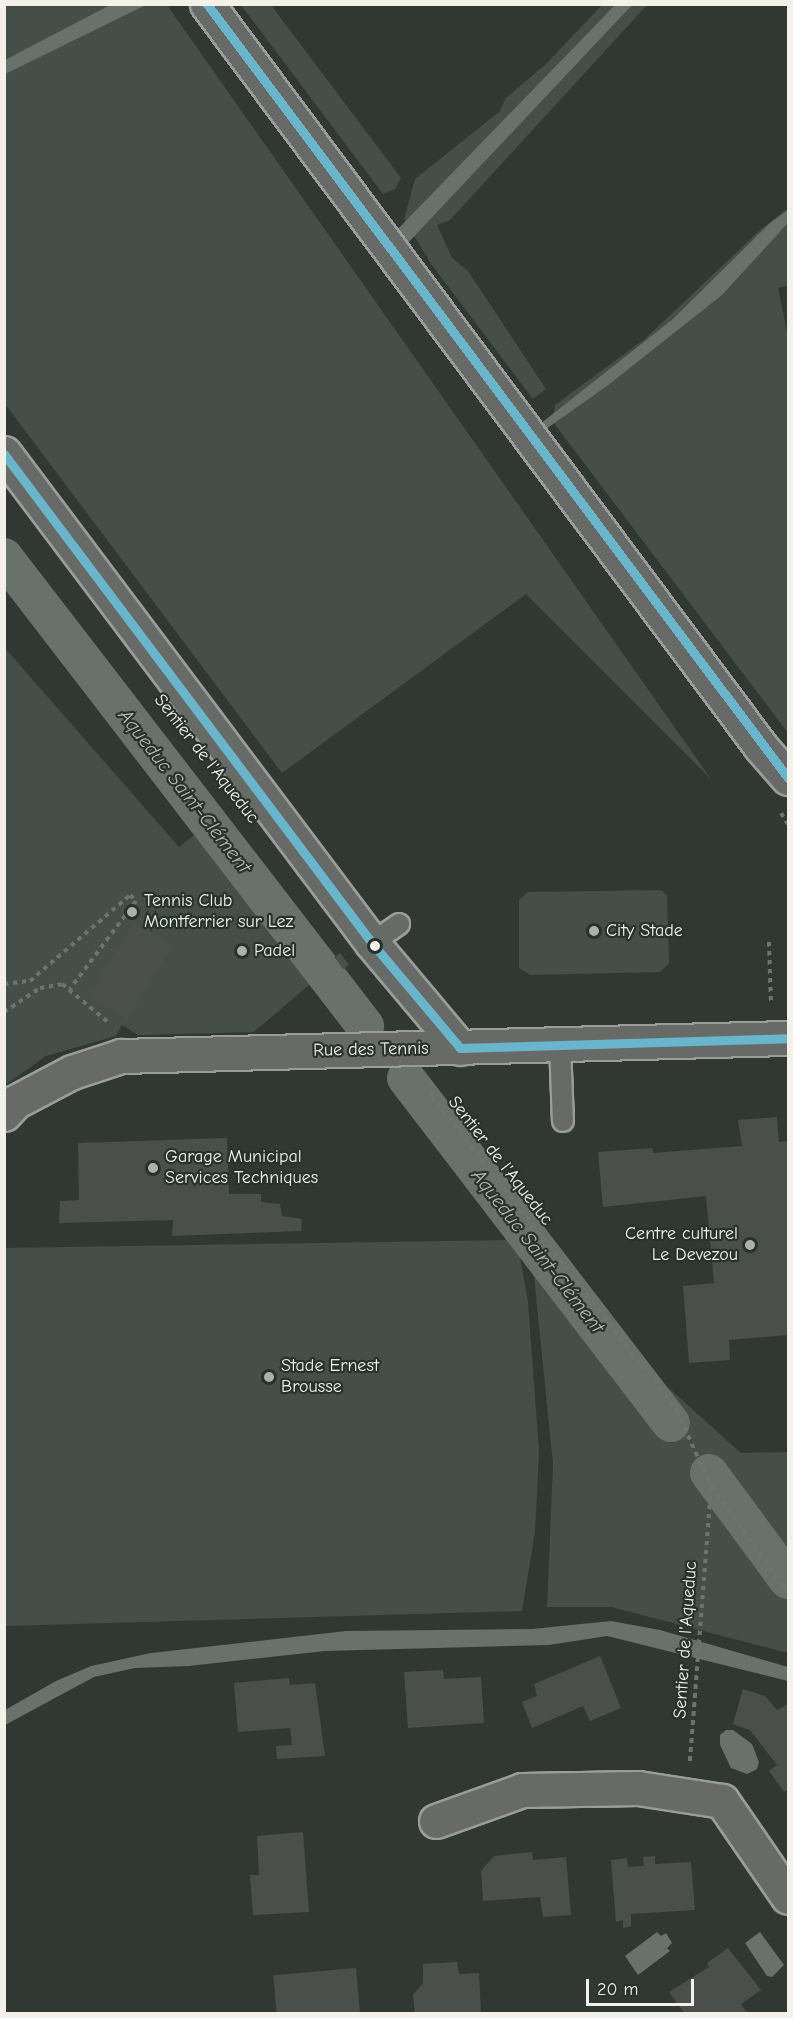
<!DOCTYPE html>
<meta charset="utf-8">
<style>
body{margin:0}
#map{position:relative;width:793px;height:2018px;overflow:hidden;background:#313834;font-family:"Comic Neue",sans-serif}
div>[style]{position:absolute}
.green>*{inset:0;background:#454e49}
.water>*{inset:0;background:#69716b}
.canal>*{height:38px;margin:-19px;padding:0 19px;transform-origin:19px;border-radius:19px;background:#69716b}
.building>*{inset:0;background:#4a4f4c;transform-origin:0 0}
.path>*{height:4px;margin-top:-2px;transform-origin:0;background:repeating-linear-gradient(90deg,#6f7370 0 4.5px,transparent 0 9px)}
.roads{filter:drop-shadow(2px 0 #9a9d99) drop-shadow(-2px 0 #9a9d99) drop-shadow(0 2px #9a9d99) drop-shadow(0 -2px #9a9d99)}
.service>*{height:20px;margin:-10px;padding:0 10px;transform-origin:10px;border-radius:10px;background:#676a66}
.minor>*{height:33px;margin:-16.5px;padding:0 16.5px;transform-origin:16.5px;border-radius:16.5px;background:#676a66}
.tertiary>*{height:33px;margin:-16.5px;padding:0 16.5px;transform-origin:16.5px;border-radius:16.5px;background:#676a66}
.bus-1>*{height:9px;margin:-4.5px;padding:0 4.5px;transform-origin:4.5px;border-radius:4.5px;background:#68b5cc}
.dots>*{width:16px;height:16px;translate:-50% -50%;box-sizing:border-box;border:3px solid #26332d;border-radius:50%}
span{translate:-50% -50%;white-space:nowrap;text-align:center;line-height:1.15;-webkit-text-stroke:4.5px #26332d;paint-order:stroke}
.street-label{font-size:18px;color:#f4f1e8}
.poi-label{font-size:18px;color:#f4f1e8}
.left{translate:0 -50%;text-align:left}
.right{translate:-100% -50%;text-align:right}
.water-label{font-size:20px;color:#b8bab2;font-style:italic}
.frame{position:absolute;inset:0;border:6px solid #f4f1e8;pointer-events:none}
.scale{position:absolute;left:586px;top:1979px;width:108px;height:27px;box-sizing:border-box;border:3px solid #f4f1e8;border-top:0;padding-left:8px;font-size:18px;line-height:21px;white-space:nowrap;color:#f4f1e8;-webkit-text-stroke:4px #26332d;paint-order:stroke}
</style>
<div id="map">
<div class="green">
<i style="clip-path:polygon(4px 5px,167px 5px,711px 779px,526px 594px,282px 773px,5px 404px)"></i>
<i style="clip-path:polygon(241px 5px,271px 5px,401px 178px,395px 189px,383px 194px)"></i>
<i style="clip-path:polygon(602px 5px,647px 5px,450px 220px,437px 225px,452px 258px,468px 271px,546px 389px,533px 399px,431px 264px,404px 219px,415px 179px,499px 112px,506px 98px,546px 64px)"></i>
<i style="clip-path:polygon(788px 208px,788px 285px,778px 288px,788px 336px,788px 733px,553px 422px,555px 405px,646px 338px,760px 230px)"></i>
<i style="clip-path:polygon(4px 647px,179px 847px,194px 835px,317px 978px,254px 1032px,138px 1035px,122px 1025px,116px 1036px,46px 1056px,5px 1085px)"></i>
<i style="clip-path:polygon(661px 890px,667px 895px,669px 963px,660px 972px,530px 975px,519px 968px,519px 900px,528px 892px)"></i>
<i style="clip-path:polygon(517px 1240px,528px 1302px,539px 1452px,535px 1532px,522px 1611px,5px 1626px,5px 1248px)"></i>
<i style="clip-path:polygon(533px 1266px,741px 1453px,788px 1452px,788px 1653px,611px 1607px,547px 1607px,553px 1464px)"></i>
</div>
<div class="water">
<i style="clip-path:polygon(112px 4px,146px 5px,5px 74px,5px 60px)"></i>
<i style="clip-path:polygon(615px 5px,632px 5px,406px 245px,396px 231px)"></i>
<i style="clip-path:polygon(788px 210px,788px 223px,722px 295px,607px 386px,546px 429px,540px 424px,673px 319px,770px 223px)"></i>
<i style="clip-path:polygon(611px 1621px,660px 1630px,788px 1667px,788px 1681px,607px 1636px,549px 1645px,325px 1651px,189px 1666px,135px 1668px,94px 1677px,5px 1725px,5px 1710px,56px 1681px,91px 1666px,151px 1653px,346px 1631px,532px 1629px)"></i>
<i style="clip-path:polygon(726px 1730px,733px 1730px,752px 1744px,759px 1762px,757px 1769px,747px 1774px,731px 1768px,720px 1745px,720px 1735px)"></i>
<i style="clip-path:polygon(657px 1932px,661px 1936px,666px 1933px,672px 1943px,667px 1948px,670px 1951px,638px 1975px,625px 1956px)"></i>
<i style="clip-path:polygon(760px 1932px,784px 1965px,772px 1977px,767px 1976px,745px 1943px)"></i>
</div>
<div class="canal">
<i style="left:4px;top:557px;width:592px;rotate:52.41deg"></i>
<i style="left:406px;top:1078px;width:435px;rotate:52.5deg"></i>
<i style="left:709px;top:1473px;width:133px;rotate:53.6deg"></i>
</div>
<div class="building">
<i style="left:134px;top:922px;width:46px;height:87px;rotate:32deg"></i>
<i style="left:340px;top:953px;width:15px;height:7px;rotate:53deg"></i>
<i style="clip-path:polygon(777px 1117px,779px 1142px,788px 1141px,788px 1335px,729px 1340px,730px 1360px,689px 1363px,683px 1286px,714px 1283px,706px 1196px,603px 1207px,598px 1152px,652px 1148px,653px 1153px,742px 1146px,738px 1120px)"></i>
<i style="clip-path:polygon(227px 1138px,229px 1194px,261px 1194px,261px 1202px,280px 1204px,282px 1216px,302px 1219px,301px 1231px,172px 1236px,173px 1220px,59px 1223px,60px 1201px,79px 1200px,78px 1143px)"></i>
<i style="clip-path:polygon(600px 1656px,621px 1708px,590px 1721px,583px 1706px,532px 1728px,522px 1702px,537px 1696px,534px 1684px)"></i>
<i style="clip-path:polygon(443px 1670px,444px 1679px,481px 1677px,484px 1723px,408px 1728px,404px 1672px)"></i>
<i style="clip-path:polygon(289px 1678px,290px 1685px,315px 1683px,325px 1756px,277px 1759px,276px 1746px,292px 1745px,290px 1728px,238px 1732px,234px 1683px)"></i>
<i style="clip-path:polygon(743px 1689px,765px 1696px,777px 1710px,788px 1704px,788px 1789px,784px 1792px,769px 1771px,777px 1765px,750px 1730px,733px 1724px)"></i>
<i style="clip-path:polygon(303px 1832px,309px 1912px,253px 1915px,250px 1875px,259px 1875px,257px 1836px)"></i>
<i style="clip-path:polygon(532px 1852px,533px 1860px,566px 1857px,571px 1915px,543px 1917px,540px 1897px,483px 1901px,481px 1871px,494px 1856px)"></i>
<i style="clip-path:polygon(655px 1856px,655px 1864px,691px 1862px,695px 1910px,631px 1914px,631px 1926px,623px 1928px,623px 1920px,616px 1922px,611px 1860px,627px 1858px,628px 1867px,644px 1866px,643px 1857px)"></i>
<i style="clip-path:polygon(728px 1948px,761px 1990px,741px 2004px,748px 2014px,685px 2014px,669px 1992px,709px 1967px,707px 1963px)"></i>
<i style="clip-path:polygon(457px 1962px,459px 1974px,479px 1973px,481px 2013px,415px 2014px,413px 1995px,423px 1983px,423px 1964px)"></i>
<i style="left:356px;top:1968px;width:46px;height:83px;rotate:85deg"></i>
</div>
<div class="path">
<i style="left:781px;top:813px;width:13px;rotate:58deg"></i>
<i style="left:769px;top:942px;width:62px;rotate:88.2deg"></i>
<i style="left:4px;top:984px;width:26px;rotate:-7deg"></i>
<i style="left:30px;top:981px;width:132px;rotate:-40.7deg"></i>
<i style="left:130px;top:895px;width:8px;rotate:45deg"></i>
<i style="left:136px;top:901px;width:110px;rotate:126.9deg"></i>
<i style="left:4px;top:1012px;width:43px;rotate:-33.7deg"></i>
<i style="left:40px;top:988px;width:22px;rotate:-10deg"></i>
<i style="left:62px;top:984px;width:60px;rotate:39.6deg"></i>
<i style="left:430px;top:1082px;width:14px;rotate:82deg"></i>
<i style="left:432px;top:1096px;width:399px;rotate:52.1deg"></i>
<i style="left:677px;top:1411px;width:83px;rotate:65.9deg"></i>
<i style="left:711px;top:1487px;width:276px;rotate:94.4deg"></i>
<i style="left:712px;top:1487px;width:130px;rotate:54.4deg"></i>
</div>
<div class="roads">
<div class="service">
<i style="left:372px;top:943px;width:33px;rotate:-35deg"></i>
<i style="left:560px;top:1044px;width:77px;rotate:87.8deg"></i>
</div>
<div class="minor">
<i style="left:4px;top:453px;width:613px;rotate:53.09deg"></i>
<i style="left:372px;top:943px;width:137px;rotate:50deg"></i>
<i style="left:4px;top:1114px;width:16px;rotate:-47deg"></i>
<i style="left:15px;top:1102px;width:64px;rotate:-27.8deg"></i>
<i style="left:72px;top:1072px;width:52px;rotate:-18.1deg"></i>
<i style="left:121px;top:1056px;width:667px;rotate:-1.55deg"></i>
<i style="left:436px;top:1821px;width:91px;rotate:-19.8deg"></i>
<i style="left:522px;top:1790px;width:116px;rotate:-1deg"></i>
<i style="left:638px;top:1788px;width:85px;rotate:8.8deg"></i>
<i style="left:722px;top:1801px;width:116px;rotate:55.5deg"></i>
</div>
<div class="tertiary">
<i style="left:207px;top:4px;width:927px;rotate:53.29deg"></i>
<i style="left:761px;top:747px;width:41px;rotate:48.9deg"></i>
</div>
</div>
<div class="bus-1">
<i style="left:207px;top:4px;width:968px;rotate:53.11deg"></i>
<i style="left:4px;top:454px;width:612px;rotate:53.04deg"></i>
<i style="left:372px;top:943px;width:137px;rotate:50deg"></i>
<i style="left:460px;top:1048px;width:328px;rotate:-1.7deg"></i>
</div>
<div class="dots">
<i style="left:132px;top:912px;background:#b0b0a9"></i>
<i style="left:594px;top:931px;background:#b0b0a9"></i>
<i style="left:375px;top:946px;background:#f4f1e8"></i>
<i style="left:242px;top:951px;background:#b0b0a9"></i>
<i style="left:153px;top:1168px;background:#b0b0a9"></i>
<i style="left:750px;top:1245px;background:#b0b0a9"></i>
<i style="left:269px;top:1377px;background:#b0b0a9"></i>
</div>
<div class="street-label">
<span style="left:206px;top:759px;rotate:52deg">Sentier de l'Aqueduc</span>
<span style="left:371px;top:1050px;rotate:-1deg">Rue des Tennis</span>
<span style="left:500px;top:1161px;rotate:52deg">Sentier de l'Aqueduc</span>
<span style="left:686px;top:1640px;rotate:-86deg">Sentier de l'Aqueduc</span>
</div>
<div class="poi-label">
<span class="left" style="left:144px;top:912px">Tennis Club<br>Montferrier sur Lez</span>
<span class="left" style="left:606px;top:931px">City Stade</span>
<span class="left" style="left:254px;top:951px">Padel</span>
<span class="left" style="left:165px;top:1168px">Garage Municipal<br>Services Techniques</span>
<span class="right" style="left:738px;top:1245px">Centre culturel<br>Le Devezou</span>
<span class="left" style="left:281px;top:1377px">Stade Ernest<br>Brousse</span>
</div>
<div class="water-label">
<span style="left:185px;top:791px;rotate:52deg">Aqueduc Saint-Clément</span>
<span style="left:538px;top:1251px;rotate:52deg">Aqueduc Saint-Clément</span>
</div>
<div class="frame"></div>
<div class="scale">20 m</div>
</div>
